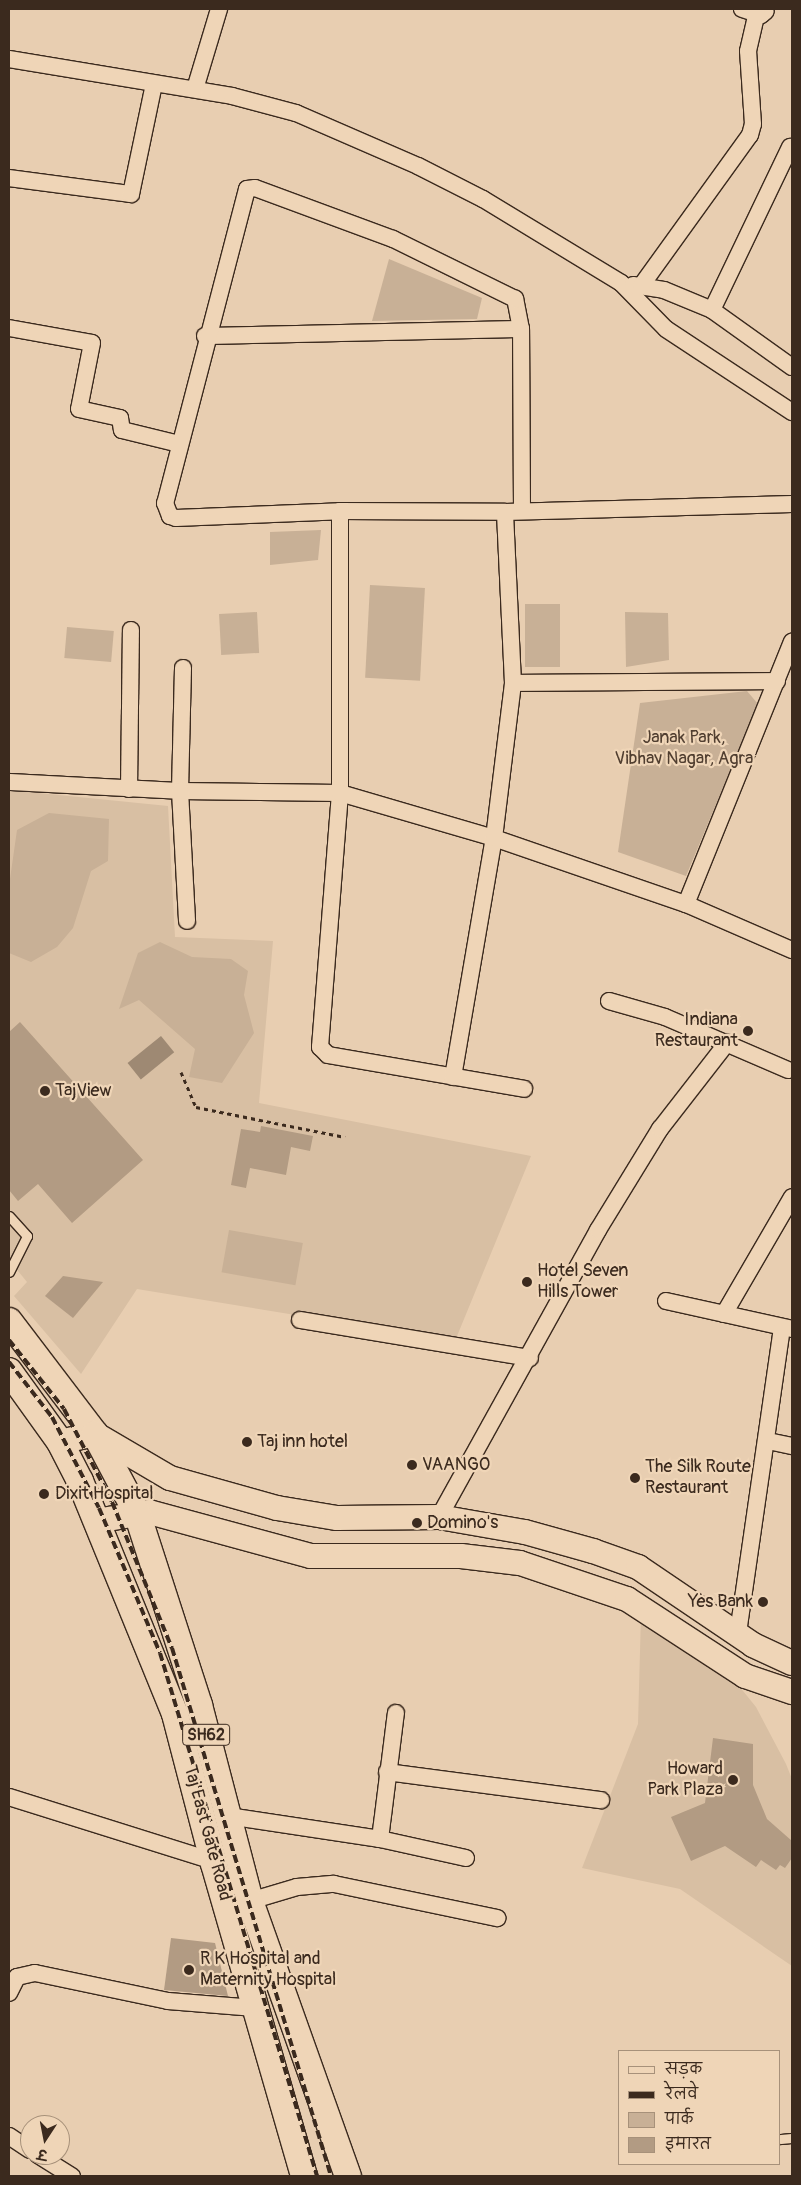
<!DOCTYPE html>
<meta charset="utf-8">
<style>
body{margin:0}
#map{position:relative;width:801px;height:2185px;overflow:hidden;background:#e8ceb1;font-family:Pangolin,"Playpen Sans Deva",sans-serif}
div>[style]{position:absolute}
.built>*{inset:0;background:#d8bfa3}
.green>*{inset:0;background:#c8b096;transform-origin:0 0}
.water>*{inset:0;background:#9e8973;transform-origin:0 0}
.building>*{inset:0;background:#b29b83}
.path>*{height:3px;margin-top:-1.5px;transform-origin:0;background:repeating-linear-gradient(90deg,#3b2a1e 0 4px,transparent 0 8px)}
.roads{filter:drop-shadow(1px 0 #3b2a1e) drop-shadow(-1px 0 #3b2a1e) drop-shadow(0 1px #3b2a1e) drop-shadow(0 -1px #3b2a1e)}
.lane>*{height:9px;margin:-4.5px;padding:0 4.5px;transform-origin:4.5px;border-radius:4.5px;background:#efd5b7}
.street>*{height:16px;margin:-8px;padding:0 8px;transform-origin:8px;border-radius:8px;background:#efd5b7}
.secondary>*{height:24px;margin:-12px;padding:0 12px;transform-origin:12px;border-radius:12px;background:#efd5b7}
.primary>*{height:26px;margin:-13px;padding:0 13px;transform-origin:13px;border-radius:13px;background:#efd5b7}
.rail>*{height:4px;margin-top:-2px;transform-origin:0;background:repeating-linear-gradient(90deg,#3b2a1e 0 8px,transparent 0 12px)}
.dots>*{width:14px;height:14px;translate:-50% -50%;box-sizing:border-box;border:2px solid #efd5b7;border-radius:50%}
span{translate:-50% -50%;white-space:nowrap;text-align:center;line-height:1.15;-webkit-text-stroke:4.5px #efd5b7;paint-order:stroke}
.shield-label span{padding:1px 4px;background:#efd5b7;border:1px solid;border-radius:4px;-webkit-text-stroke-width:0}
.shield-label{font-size:16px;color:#3b2a1e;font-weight:700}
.park-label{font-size:18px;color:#503e30}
.poi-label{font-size:18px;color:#3b2a1e}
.right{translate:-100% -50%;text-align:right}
.left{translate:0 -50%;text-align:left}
.street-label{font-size:18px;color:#3b2a1e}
.frame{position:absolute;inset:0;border:10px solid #3b2a1e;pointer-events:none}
.legend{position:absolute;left:618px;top:2050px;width:162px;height:115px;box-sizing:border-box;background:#efd5b7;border:1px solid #a7917a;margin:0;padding:6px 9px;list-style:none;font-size:15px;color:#3b2a1e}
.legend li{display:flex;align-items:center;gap:10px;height:25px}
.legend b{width:25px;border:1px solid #a7917a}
.north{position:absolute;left:20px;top:2115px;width:50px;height:50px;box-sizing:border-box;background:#efd5b7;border:1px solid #a7917a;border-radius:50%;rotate:191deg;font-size:14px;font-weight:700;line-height:20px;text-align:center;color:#3b2a1e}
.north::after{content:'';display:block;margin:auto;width:18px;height:22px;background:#3b2a1e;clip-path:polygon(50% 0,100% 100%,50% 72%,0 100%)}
</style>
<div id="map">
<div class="built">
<i style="clip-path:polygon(9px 790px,168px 806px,175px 937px,273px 941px,259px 1103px,531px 1156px,455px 1341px,137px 1289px,81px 1374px,14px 1296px,27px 1282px,9px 1260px)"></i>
<i style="clip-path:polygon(641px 1615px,722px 1665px,756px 1707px,786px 1764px,792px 1779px,792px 1966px,680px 1889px,582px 1868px,638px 1724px)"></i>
</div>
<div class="green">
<i style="clip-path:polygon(389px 259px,482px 298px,477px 319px,372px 321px)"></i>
<i style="clip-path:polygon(321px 530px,318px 560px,270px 565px,270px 532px)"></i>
<i style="left:370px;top:585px;width:55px;height:93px;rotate:3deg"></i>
<i style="left:525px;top:604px;width:35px;height:63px"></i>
<i style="left:257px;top:612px;width:41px;height:38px;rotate:87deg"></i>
<i style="clip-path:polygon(625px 612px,668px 613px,669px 660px,626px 667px)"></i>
<i style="left:67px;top:627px;width:47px;height:31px;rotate:5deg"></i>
<i style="clip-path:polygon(747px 691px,758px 704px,686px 876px,618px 852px,640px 703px)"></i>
<i style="clip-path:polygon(49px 813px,109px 819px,108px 861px,91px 871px,73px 928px,57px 947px,31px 962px,9px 953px,9px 886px,17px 830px)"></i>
<i style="clip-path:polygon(160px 942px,192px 957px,231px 959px,248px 971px,244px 995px,254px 1033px,222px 1083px,189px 1077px,195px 1049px,139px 1000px,119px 1009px,138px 953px)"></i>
<i style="left:229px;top:1230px;width:75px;height:43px;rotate:10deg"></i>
</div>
<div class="water">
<i style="left:161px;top:1036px;width:21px;height:43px;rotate:51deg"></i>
</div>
<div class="building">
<i style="clip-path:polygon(20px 1022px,143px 1160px,72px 1223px,38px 1184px,18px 1201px,9px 1190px,9px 1032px)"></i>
<i style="clip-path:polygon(261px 1126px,313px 1136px,310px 1151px,291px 1147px,286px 1175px,250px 1168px,246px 1188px,231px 1185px,241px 1129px,260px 1132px)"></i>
<i style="clip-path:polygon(63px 1276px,103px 1282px,73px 1318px,45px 1296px)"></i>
<i style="clip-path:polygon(713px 1738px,753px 1744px,753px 1785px,767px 1819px,792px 1841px,792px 1858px,785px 1868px,780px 1865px,776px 1870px,761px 1860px,756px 1867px,725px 1846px,691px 1861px,671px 1817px,705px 1803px)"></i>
<i style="clip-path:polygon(171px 1938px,215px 1943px,228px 1996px,164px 1990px)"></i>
</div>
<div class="path">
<i style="left:181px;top:1072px;width:38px;rotate:67deg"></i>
<i style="left:196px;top:1107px;width:152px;rotate:11.4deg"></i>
</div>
<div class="roads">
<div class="lane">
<i style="left:9px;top:1216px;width:27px;rotate:48deg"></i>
<i style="left:27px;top:1236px;width:40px;rotate:116.6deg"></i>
<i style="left:780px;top:2139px;width:12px;rotate:-5deg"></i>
</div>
<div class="street">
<i style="left:742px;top:9px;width:20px;rotate:18deg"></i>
<i style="left:761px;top:15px;width:6px;rotate:-39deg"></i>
<i style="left:9px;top:59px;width:226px;rotate:9.4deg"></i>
<i style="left:232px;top:96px;width:66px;rotate:14.9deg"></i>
<i style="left:296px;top:113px;width:133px;rotate:23.5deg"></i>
<i style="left:418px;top:166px;width:73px;rotate:26.9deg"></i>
<i style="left:483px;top:199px;width:162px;rotate:31.3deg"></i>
<i style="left:621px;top:283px;width:64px;rotate:45.6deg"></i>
<i style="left:666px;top:329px;width:151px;rotate:33.4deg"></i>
<i style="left:195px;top:89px;width:84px;rotate:-73.3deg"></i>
<i style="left:9px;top:178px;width:123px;rotate:7.5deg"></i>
<i style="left:131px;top:194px;width:112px;rotate:-78.2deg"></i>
<i style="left:633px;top:285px;width:31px;rotate:9deg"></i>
<i style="left:664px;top:290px;width:52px;rotate:22.6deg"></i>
<i style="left:712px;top:310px;width:98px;rotate:35.5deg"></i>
<i style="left:641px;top:286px;width:186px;rotate:-54.2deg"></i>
<i style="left:750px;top:135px;width:11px;rotate:-75deg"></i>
<i style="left:753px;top:124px;width:73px;rotate:-93.9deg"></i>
<i style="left:748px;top:51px;width:39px;rotate:-77deg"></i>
<i style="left:712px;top:310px;width:181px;rotate:-64.4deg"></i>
<i style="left:9px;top:328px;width:84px;rotate:10.2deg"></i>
<i style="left:92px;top:343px;width:67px;rotate:101.1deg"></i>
<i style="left:79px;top:409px;width:42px;rotate:12.4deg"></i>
<i style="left:120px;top:418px;width:12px;rotate:81deg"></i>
<i style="left:122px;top:430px;width:59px;rotate:13.8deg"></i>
<i style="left:205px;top:336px;width:316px;rotate:-1.3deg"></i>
<i style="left:340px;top:511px;width:282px;rotate:90deg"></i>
<i style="left:340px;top:793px;width:255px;rotate:94.5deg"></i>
<i style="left:320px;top:1047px;width:11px;rotate:45deg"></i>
<i style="left:328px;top:1055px;width:199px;rotate:9.8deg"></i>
<i style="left:522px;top:511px;width:182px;rotate:-90.3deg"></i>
<i style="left:521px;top:329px;width:31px;rotate:-101deg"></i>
<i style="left:515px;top:299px;width:136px;rotate:-153.8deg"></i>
<i style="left:393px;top:239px;width:147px;rotate:-159.7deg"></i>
<i style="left:255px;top:188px;width:8px;rotate:173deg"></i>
<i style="left:247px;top:189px;width:325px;rotate:104.6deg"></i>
<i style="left:165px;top:503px;width:14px;rotate:69deg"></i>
<i style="left:170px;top:516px;width:6px;rotate:18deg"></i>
<i style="left:176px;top:518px;width:164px;rotate:-2.4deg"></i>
<i style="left:340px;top:511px;width:165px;rotate:0.3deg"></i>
<i style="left:505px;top:512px;width:287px;rotate:-1.6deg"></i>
<i style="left:183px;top:668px;width:123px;rotate:91.4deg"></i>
<i style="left:180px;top:791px;width:160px;rotate:0.7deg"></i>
<i style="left:340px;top:793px;width:160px;rotate:16.3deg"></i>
<i style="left:494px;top:838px;width:203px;rotate:19deg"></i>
<i style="left:686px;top:904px;width:283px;rotate:-68deg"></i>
<i style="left:513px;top:683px;width:264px;rotate:-0.4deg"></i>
<i style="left:9px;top:782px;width:171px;rotate:3deg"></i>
<i style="left:180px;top:791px;width:130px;rotate:86.9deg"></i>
<i style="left:129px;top:789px;width:159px;rotate:-89.3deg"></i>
<i style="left:686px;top:904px;width:116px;rotate:23.5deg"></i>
<i style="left:609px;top:1001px;width:58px;rotate:15.9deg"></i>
<i style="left:665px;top:1017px;width:134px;rotate:23.3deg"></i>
<i style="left:453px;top:1077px;width:242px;rotate:-80.3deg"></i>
<i style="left:494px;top:838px;width:156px;rotate:-83deg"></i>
<i style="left:513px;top:683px;width:171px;rotate:-92.7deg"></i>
<i style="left:666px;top:1301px;width:129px;rotate:12.5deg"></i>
<i style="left:724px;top:1314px;width:135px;rotate:-59.8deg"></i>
<i style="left:300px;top:1320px;width:233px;rotate:9.4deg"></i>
<i style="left:768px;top:1441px;width:25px;rotate:12deg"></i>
<i style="left:439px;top:1517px;width:328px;rotate:-61deg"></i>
<i style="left:598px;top:1230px;width:119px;rotate:-58.5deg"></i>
<i style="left:660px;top:1129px;width:109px;rotate:-52.1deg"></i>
<i style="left:738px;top:1633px;width:309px;rotate:-81.8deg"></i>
<i style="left:387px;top:1772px;width:216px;rotate:7.5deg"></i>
<i style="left:9px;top:1797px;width:220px;rotate:17.4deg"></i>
<i style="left:228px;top:1816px;width:154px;rotate:8.6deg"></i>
<i style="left:380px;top:1839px;width:88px;rotate:12.5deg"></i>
<i style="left:380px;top:1839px;width:127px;rotate:-82.8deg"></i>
<i style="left:250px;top:1901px;width:49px;rotate:-16.6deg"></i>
<i style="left:297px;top:1887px;width:37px;rotate:-5deg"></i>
<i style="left:334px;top:1884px;width:167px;rotate:11.8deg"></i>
<i style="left:9px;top:1993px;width:18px;rotate:-63deg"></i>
<i style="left:17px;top:1977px;width:18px;rotate:-13deg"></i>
<i style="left:35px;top:1973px;width:136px;rotate:11.9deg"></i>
<i style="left:168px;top:2001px;width:87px;rotate:4.6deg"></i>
<i style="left:9px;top:2136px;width:25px;rotate:34deg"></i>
<i style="left:38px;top:2155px;width:40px;rotate:32deg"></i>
</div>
<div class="secondary">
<i style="left:60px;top:1442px;width:36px;rotate:-13deg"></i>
<i style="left:95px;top:1434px;width:87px;rotate:30.4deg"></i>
<i style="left:170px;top:1478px;width:111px;rotate:15.7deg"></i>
<i style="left:277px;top:1508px;width:61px;rotate:9.5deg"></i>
<i style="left:337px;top:1518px;width:102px;rotate:-0.6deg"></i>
<i style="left:439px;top:1517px;width:87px;rotate:9.9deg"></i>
<i style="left:525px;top:1532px;width:71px;rotate:15.6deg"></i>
<i style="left:593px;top:1551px;width:48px;rotate:19.6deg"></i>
<i style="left:638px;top:1567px;width:139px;rotate:34.1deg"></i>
<i style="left:753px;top:1645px;width:43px;rotate:24.8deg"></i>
<i style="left:96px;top:1521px;width:54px;rotate:-9.6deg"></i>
<i style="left:149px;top:1512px;width:168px;rotate:15.2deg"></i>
<i style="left:311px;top:1556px;width:150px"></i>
<i style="left:461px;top:1556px;width:59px;rotate:6.8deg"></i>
<i style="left:520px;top:1563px;width:113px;rotate:18.6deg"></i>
<i style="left:627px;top:1599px;width:141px;rotate:33.1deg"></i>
<i style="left:745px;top:1676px;width:50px;rotate:18.8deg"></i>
</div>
<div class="primary">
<i style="left:9px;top:1321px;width:142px;rotate:52.7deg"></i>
<i style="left:95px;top:1434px;width:89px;rotate:62deg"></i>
<i style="left:137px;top:1513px;width:202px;rotate:72.1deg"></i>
<i style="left:199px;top:1705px;width:203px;rotate:75.4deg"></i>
<i style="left:250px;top:1901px;width:292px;rotate:70.4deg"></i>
<i style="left:9px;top:1371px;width:87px;rotate:54.3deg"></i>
<i style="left:60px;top:1442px;width:44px;rotate:62.9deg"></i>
<i style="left:80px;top:1481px;width:252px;rotate:67.8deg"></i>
<i style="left:175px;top:1714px;width:155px;rotate:75.4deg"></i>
<i style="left:214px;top:1864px;width:325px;rotate:73.9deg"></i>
</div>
</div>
<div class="rail">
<i style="left:9px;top:1340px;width:88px;rotate:51.4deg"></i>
<i style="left:64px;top:1409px;width:105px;rotate:62.7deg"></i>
<i style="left:112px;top:1502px;width:158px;rotate:67.7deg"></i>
<i style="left:172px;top:1648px;width:551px;rotate:73.24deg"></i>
<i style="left:9px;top:1362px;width:70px;rotate:52deg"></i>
<i style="left:52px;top:1417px;width:102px;rotate:62.7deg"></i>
<i style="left:99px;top:1508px;width:157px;rotate:67.2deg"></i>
<i style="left:160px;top:1653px;width:546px;rotate:73.29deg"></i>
</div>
<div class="dots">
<i style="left:748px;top:1031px;background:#3b2a1e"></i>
<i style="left:45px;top:1091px;background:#3b2a1e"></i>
<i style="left:527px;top:1282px;background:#3b2a1e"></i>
<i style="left:247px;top:1442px;background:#3b2a1e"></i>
<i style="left:412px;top:1465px;background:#3b2a1e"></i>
<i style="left:635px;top:1478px;background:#3b2a1e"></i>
<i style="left:44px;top:1494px;background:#3b2a1e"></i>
<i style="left:417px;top:1523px;background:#3b2a1e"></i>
<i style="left:763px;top:1602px;background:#3b2a1e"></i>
<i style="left:733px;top:1780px;background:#3b2a1e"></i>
<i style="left:189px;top:1970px;background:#3b2a1e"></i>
</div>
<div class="shield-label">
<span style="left:206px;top:1735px">SH62</span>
</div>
<div class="park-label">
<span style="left:684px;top:749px">Janak Park,<br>Vibhav Nagar, Agra</span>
</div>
<div class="poi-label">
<span class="right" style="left:738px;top:1031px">Indiana<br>Restaurant</span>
<span class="left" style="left:55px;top:1091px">TajView</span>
<span class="left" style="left:537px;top:1282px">Hotel Seven<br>Hills Tower</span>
<span class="left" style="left:257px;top:1442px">Taj inn hotel</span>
<span class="left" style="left:422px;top:1465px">VAANGO</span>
<span class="left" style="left:645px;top:1478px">The Silk Route<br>Restaurant</span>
<span class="left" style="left:55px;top:1494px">Dixit Hospital</span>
<span class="left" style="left:427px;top:1523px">Domino's</span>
<span class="right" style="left:753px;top:1602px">Yes Bank</span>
<span class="right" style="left:723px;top:1780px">Howard<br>Park Plaza</span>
<span class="left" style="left:200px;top:1970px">R K Hospital and<br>Maternity Hospital</span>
</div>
<div class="street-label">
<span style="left:207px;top:1833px;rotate:75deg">Taj East Gate Road</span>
</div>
<div class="frame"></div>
<ul class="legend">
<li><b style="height:6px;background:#efd5b7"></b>सड़क</li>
<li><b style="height:6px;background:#3b2a1e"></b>रेलवे</li>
<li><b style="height:14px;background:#c8b096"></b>पार्क</li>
<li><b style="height:14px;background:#b29b83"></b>इमारत</li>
</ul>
<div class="north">उ</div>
</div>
